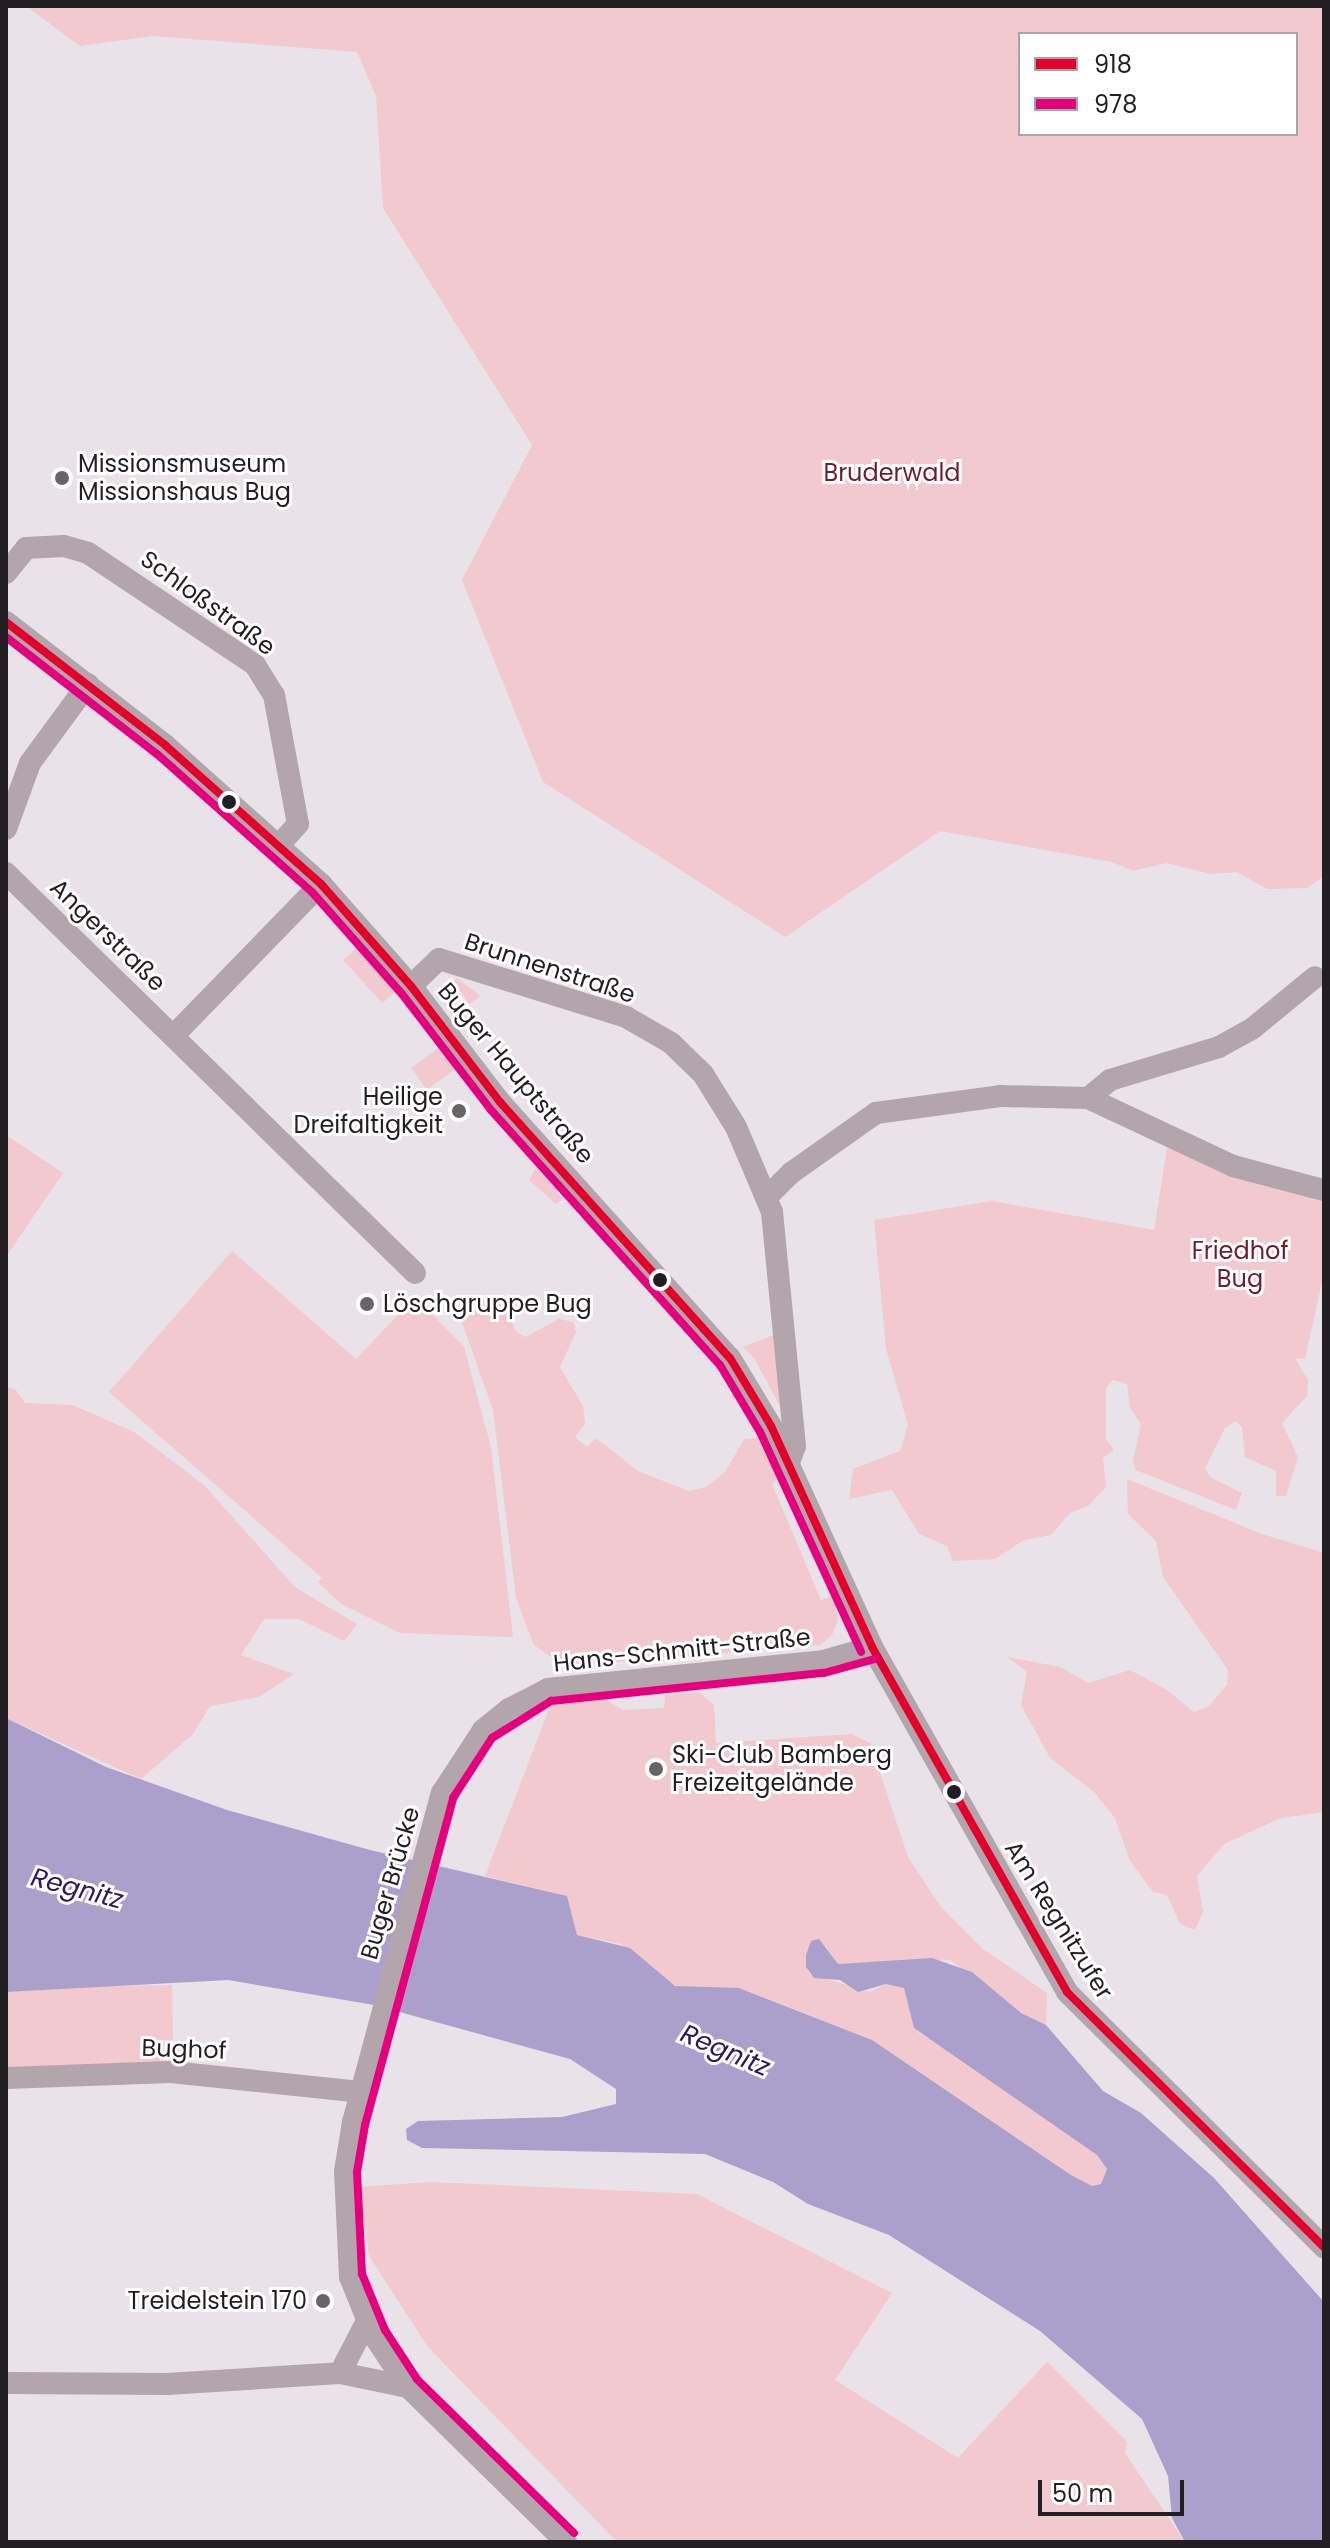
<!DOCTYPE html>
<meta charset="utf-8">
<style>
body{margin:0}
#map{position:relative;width:1330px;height:2548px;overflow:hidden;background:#e9e2e8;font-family:Poppins,sans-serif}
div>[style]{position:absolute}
.green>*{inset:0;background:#f1c9cf;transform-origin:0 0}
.water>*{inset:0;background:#aaa0cb}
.minor>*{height:22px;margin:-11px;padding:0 11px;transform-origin:11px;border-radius:11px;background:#b3a5ac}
.bus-1>*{height:8px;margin:-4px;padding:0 4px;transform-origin:4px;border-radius:4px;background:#e4002b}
.bus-2>*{height:8px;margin:-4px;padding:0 4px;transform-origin:4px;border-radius:4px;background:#e5007d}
.dots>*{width:22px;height:22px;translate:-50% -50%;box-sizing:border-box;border:4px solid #fff;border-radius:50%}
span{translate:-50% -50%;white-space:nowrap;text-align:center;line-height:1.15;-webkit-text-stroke:6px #fff;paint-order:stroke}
.poi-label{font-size:24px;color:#231e22}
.left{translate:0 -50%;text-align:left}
.right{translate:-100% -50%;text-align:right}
.park-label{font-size:24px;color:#701b30}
.street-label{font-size:24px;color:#231e22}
.water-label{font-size:26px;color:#2f185f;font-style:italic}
.frame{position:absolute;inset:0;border:8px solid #231e22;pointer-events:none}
.legend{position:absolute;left:1018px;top:32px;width:280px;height:104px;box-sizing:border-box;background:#fff;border:2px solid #a7a5a7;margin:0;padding:10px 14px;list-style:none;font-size:24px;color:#231e22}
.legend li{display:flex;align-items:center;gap:16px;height:40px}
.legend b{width:40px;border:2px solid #a7a5a7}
.scale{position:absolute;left:1038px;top:2480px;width:146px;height:36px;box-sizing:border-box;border:4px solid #231e22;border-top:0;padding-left:10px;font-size:24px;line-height:28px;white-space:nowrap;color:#231e22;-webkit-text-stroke:6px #fff;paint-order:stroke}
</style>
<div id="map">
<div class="green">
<i style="clip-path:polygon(evenodd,26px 6px,1324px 6px,1324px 876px,1307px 888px,1267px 889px,1237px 872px,1211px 874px,1166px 863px,1133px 871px,1112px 862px,940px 831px,785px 937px,543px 782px,462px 580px,532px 445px,383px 208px,376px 96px,357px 52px,153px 36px,80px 46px,26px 6px,1020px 34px,1296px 34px,1296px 134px,1020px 134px,1020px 34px)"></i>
<i style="left:359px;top:946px;width:58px;height:21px;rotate:48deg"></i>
<i style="clip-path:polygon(457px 978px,481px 996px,452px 1016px,436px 990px,445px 988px,457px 1004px,465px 998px,454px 982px)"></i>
<i style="left:441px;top:1046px;width:27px;height:37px;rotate:54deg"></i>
<i style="clip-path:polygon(6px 1135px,63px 1173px,6px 1257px)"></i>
<i style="clip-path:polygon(1168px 1142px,1234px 1175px,1324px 1202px,1324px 1273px,1305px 1359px,1295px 1358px,1308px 1380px,1307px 1396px,1282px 1423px,1298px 1457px,1286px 1496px,1276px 1496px,1276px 1471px,1245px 1457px,1242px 1427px,1236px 1421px,1225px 1428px,1205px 1468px,1210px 1477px,1242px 1493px,1236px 1510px,1136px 1470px,1133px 1461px,1141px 1424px,1130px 1408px,1127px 1384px,1113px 1380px,1106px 1388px,1106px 1439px,1114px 1450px,1103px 1458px,1106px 1487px,1088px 1506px,1070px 1513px,1051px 1535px,1024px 1540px,995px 1559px,953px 1561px,947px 1546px,919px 1534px,892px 1490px,849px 1499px,853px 1469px,900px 1451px,908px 1425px,886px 1349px,874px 1220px,992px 1201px,1154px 1230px)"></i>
<i style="clip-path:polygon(536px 1168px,563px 1199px,556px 1204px,529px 1180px)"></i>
<i style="clip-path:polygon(232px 1251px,356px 1359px,415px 1297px,464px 1347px,491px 1447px,513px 1637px,400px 1633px,341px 1604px,318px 1582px,322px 1578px,109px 1392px)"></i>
<i style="clip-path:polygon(472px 1299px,505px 1305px,516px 1332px,526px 1337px,559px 1319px,573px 1322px,576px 1332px,560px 1367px,583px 1406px,585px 1424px,575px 1437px,587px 1447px,596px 1438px,638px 1471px,689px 1491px,706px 1487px,725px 1472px,744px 1439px,758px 1438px,764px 1453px,783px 1473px,772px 1484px,821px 1600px,834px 1596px,838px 1620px,832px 1635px,820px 1645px,564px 1666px,534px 1645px,516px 1598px,493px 1410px,459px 1314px)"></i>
<i style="clip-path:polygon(779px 1333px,788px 1421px,754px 1358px,743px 1347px)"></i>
<i style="clip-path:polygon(6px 1387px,16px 1390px,25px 1403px,73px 1405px,134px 1432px,204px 1485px,296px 1588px,357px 1624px,344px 1641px,299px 1619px,264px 1619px,241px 1655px,294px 1674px,259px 1697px,210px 1706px,193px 1734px,141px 1779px,6px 1718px)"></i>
<i style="clip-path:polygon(1127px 1479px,1262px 1534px,1324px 1553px,1324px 1812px,1281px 1818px,1224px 1844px,1197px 1876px,1203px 1912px,1195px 1930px,1180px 1924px,1167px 1895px,1153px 1892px,1130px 1861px,1115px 1818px,1094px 1792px,1050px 1758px,1021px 1705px,1027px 1672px,1007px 1657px,1060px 1667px,1088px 1683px,1130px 1670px,1167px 1690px,1194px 1712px,1208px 1707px,1227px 1685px,1228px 1670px,1163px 1577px,1156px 1541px,1128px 1514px)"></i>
<i style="clip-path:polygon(699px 1692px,714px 1705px,716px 1743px,851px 1734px,870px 1743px,908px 1857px,940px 1906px,983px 1949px,1047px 1993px,1046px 2025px,1021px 2013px,950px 1960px,838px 1964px,829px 1958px,826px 1945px,806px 1967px,810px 1974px,870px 1992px,886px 1984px,905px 1988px,919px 2033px,961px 2056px,1097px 2155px,1107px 2169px,1101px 2184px,1092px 2186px,1071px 2175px,872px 2040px,748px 1991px,683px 1988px,667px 1982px,621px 1944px,577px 1935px,567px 1896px,485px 1876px,551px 1704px,606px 1700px,623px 1710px,664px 1708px,665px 1695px)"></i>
<i style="left:172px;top:1985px;width:82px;height:166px;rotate:89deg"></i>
<i style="clip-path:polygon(430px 2182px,697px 2194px,892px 2293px,835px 2380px,958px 2458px,1047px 2362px,1127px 2442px,1125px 2453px,1185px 2542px,617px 2542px,428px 2347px,369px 2256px,359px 2187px)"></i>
</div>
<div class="water">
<i style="clip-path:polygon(6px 1718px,106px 1767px,227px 1810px,370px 1850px,567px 1896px,577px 1935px,630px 1948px,675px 1986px,739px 1988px,872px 2040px,1071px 2175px,1092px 2186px,1101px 2184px,1107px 2169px,1097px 2155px,914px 2028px,904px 1988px,886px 1984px,858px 1992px,840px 1980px,814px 1978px,806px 1967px,806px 1955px,811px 1941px,819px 1939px,838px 1964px,932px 1958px,972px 1972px,1021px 2013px,1046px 2025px,1103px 2091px,1141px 2113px,1214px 2178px,1324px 2302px,1324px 2542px,1185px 2542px,1172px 2518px,1168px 2476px,1142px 2419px,1040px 2331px,889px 2235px,808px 2204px,773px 2182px,705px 2154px,422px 2148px,407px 2140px,406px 2129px,418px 2121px,562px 2117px,616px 2104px,616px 2089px,570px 2059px,374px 2005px,228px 1980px,6px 1992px)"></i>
</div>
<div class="minor">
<i style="left:6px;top:573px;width:32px;rotate:-51deg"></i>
<i style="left:26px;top:548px;width:38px;rotate:-3deg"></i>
<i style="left:64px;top:546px;width:25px;rotate:16deg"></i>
<i style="left:88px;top:553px;width:201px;rotate:33.8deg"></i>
<i style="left:255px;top:665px;width:36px;rotate:58deg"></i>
<i style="left:274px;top:695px;width:131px;rotate:79.5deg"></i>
<i style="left:298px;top:824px;width:28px;rotate:132deg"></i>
<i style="left:6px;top:622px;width:201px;rotate:37.7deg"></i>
<i style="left:165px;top:745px;width:209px;rotate:41.7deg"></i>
<i style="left:321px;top:884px;width:136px;rotate:48.6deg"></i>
<i style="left:411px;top:986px;width:146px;rotate:52.5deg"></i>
<i style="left:500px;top:1102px;width:344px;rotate:48.1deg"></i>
<i style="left:730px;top:1358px;width:79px;rotate:58.9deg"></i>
<i style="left:771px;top:1426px;width:243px;rotate:65.4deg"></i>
<i style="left:872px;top:1647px;width:396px;rotate:60.5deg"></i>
<i style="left:1067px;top:1992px;width:362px;rotate:44.8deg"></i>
<i style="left:6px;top:829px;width:70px;rotate:-70deg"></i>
<i style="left:30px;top:763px;width:98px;rotate:-53.7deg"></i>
<i style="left:6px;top:873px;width:572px;rotate:44.36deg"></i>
<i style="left:411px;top:986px;width:39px;rotate:-44deg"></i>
<i style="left:439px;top:959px;width:196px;rotate:17.2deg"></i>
<i style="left:626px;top:1017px;width:52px;rotate:30deg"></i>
<i style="left:671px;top:1043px;width:45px;rotate:44.1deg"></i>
<i style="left:703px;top:1074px;width:62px;rotate:58.1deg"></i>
<i style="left:736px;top:1127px;width:92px;rotate:67deg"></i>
<i style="left:772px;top:1212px;width:235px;rotate:84.4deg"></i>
<i style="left:795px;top:1446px;width:20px;rotate:110deg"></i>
<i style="left:175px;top:1034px;width:209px;rotate:-45.8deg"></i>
<i style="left:1088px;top:1098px;width:28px;rotate:-39deg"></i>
<i style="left:1110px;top:1080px;width:114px;rotate:-16.8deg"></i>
<i style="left:1219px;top:1047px;width:39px;rotate:-29deg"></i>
<i style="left:1253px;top:1028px;width:80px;rotate:-39.4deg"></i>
<i style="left:768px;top:1196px;width:33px;rotate:-45deg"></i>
<i style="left:791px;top:1173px;width:104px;rotate:-35.2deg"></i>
<i style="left:876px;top:1113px;width:125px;rotate:-7.8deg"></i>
<i style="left:1000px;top:1096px;width:88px;rotate:1.3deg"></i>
<i style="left:1088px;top:1098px;width:160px;rotate:25.1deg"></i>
<i style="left:1233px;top:1166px;width:94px;rotate:14.8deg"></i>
<i style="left:6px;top:2078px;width:165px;rotate:-2.1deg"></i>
<i style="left:171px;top:2072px;width:190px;rotate:6deg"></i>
<i style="left:340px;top:2373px;width:59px;rotate:-62.6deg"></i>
<i style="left:6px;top:2383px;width:161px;rotate:0.4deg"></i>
<i style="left:167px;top:2384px;width:173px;rotate:-3.6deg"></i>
<i style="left:340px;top:2373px;width:69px;rotate:11.6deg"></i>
<i style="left:566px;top:2542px;width:221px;rotate:-135.5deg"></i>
<i style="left:408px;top:2387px;width:61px;rotate:-123.7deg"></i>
<i style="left:374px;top:2336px;width:64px;rotate:-112.1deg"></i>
<i style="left:350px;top:2277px;width:106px;rotate:-92.7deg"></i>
<i style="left:345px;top:2171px;width:50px;rotate:-80.7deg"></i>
<i style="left:353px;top:2122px;width:341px;rotate:-74.9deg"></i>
<i style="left:442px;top:1793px;width:75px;rotate:-56.9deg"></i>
<i style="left:483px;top:1730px;width:33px;rotate:-39deg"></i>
<i style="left:509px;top:1709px;width:44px;rotate:-27.1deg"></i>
<i style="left:548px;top:1689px;width:276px;rotate:-5.8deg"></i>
<i style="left:823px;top:1661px;width:51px;rotate:-15.9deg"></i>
</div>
<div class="bus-1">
<i style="left:6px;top:622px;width:201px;rotate:37.7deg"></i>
<i style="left:165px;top:745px;width:209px;rotate:41.7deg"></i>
<i style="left:321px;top:884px;width:136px;rotate:48.6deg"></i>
<i style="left:411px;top:986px;width:146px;rotate:52.5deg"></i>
<i style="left:500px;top:1102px;width:344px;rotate:48.1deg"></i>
<i style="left:730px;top:1358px;width:79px;rotate:58.9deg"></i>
<i style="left:771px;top:1426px;width:243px;rotate:65.4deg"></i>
<i style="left:872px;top:1647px;width:396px;rotate:60.5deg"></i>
<i style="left:1067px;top:1992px;width:362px;rotate:44.8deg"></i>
</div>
<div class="bus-2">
<i style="left:6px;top:637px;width:191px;rotate:37.8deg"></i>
<i style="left:157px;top:754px;width:208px;rotate:41.7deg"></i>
<i style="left:312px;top:892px;width:136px;rotate:48.6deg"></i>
<i style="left:402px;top:994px;width:146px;rotate:52.5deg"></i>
<i style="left:491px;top:1110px;width:343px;rotate:48.1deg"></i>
<i style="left:720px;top:1365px;width:78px;rotate:59.2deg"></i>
<i style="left:760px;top:1432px;width:242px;rotate:65.3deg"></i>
<i style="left:574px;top:2533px;width:220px;rotate:-135.6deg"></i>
<i style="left:417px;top:2379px;width:59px;rotate:-123.1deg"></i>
<i style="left:385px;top:2330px;width:61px;rotate:-112.3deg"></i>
<i style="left:362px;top:2274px;width:102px;rotate:-92.8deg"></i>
<i style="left:357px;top:2172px;width:48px;rotate:-80.3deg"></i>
<i style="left:365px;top:2125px;width:339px;rotate:-74.9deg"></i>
<i style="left:453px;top:1798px;width:72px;rotate:-57deg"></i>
<i style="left:492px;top:1738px;width:70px;rotate:-32.1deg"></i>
<i style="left:551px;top:1701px;width:274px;rotate:-5.9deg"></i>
<i style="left:824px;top:1673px;width:53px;rotate:-15.4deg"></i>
</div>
<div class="dots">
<i style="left:62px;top:478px;background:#686367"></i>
<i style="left:229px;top:802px;background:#231e22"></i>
<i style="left:459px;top:1111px;background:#686367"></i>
<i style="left:660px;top:1280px;background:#231e22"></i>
<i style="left:367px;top:1304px;background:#686367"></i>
<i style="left:656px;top:1769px;background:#686367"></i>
<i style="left:954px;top:1792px;background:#231e22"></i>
<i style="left:323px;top:2301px;background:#686367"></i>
</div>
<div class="poi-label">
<span class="left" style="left:78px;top:478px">Missionsmuseum<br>Missionshaus Bug</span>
<span class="right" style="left:443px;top:1111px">Heilige<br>Dreifaltigkeit</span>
<span class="left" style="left:383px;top:1304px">Löschgruppe Bug</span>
<span class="left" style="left:672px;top:1769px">Ski-Club Bamberg<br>Freizeitgelände</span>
<span class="right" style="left:307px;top:2301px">Treidelstein 170</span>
</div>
<div class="park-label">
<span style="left:892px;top:473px">Bruderwald</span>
<span style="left:1240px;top:1265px">Friedhof<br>Bug</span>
</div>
<div class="street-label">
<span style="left:208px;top:603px;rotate:36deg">Schloßstraße</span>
<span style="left:108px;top:935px;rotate:44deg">Angerstraße</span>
<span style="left:550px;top:968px;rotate:18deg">Brunnenstraße</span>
<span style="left:516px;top:1073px;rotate:50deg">Buger Hauptstraße</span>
<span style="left:682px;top:1650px;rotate:-6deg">Hans-Schmitt-Straße</span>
<span style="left:390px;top:1883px;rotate:-74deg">Buger Brücke</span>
<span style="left:1059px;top:1920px;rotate:58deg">Am Regnitzufer</span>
<span style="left:184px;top:2049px;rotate:2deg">Bughof</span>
</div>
<div class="water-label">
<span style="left:77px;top:1889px;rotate:15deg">Regnitz</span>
<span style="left:725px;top:2051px;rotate:23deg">Regnitz</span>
</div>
<div class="frame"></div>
<ul class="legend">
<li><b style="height:10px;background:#e4002b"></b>918</li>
<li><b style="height:10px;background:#e5007d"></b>978</li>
</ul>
<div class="scale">50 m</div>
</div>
